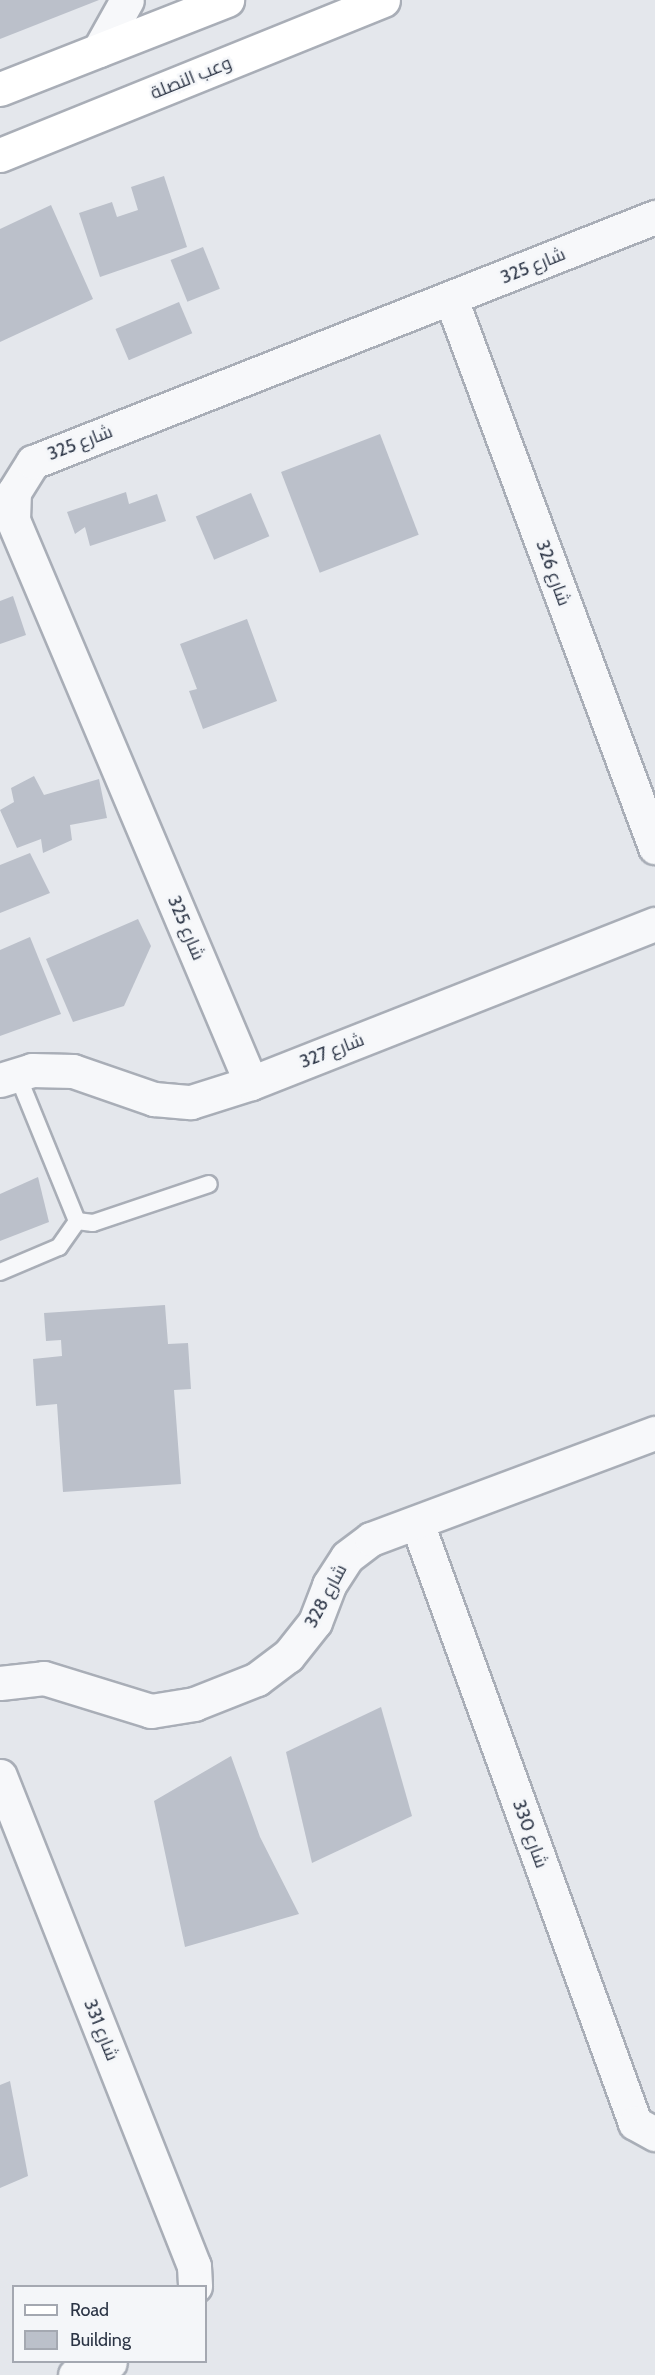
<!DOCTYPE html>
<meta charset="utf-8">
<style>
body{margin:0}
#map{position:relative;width:655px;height:2375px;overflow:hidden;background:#e4e7ec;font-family:Cabin,Cairo,sans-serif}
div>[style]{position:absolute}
.building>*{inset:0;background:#bbc0ca;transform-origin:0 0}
.roads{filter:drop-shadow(2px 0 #a9aeb7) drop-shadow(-2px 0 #a9aeb7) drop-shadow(0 2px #a9aeb7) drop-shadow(0 -2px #a9aeb7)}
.lane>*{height:16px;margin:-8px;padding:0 8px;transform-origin:8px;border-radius:8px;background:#f7f8fa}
.street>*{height:33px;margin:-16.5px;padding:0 16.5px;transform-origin:16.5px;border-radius:16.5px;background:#f7f8fa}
.secondary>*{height:33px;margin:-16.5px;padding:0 16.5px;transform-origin:16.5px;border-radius:16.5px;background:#fff}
span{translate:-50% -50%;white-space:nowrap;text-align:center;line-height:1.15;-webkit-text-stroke:5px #f4f6f9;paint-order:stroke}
.street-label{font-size:18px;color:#2b3445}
.legend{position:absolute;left:12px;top:2285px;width:195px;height:78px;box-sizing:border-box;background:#f4f6f9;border:2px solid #a4a8b1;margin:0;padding:8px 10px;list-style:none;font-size:18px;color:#2b3445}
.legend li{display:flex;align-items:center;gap:12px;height:30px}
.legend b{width:30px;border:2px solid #a4a8b1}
</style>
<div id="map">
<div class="building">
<i style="clip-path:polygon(0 0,99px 0,0 39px)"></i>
<i style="clip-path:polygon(164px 176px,187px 247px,100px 277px,79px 213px,112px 202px,117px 217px,138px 210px,131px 187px)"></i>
<i style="clip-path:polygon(51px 205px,93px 299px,0 342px,0 229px)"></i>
<i style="left:203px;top:247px;width:45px;height:35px;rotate:68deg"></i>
<i style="left:179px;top:302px;width:34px;height:69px;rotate:67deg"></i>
<i style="left:380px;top:434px;width:108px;height:106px;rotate:69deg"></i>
<i style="clip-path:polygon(126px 492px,129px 504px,157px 494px,166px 521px,90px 546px,85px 527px,75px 534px,67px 512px)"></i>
<i style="left:251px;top:493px;width:47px;height:60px;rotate:67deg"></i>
<i style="clip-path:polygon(13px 596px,26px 635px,0 644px,0 601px)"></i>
<i style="clip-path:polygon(247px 619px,277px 701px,203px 729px,189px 691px,197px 689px,180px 644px)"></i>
<i style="clip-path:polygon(34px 776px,44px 795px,99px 779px,107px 818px,70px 825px,72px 840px,43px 853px,41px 839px,17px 848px,0 810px,14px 802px,11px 788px)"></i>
<i style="clip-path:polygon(30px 853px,50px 893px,0 913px,0 865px)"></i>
<i style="clip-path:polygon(138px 919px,151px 946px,124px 1006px,73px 1022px,46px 959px)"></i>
<i style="clip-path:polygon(30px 937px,61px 1014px,0 1036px,0 950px)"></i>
<i style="clip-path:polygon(38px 1177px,49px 1222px,0 1241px,0 1194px)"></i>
<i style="clip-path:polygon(165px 1305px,168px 1344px,188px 1343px,191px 1389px,174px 1390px,181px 1484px,63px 1492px,57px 1404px,36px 1406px,33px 1359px,62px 1356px,61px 1340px,46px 1341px,44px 1313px)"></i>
<i style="clip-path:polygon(381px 1707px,412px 1816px,312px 1863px,286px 1752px)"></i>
<i style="clip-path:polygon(231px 1756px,260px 1837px,299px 1914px,185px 1947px,154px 1801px)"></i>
<i style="clip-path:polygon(10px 2081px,28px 2176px,0 2188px,0 2085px)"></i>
</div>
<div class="roads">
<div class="lane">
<i style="left:77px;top:1221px;width:16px;rotate:7deg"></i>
<i style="left:93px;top:1223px;width:122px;rotate:-18.6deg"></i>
<i style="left:0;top:1272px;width:64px;rotate:-23deg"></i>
<i style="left:59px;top:1247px;width:32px;rotate:-55deg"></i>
<i style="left:77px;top:1221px;width:159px;rotate:-112.2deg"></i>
</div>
<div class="street">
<i style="left:99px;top:50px;width:57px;rotate:-60.8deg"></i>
<i style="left:451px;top:299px;width:585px;rotate:69.58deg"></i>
<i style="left:0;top:1080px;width:34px;rotate:-17deg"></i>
<i style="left:32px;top:1070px;width:41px;rotate:1.4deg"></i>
<i style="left:73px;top:1071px;width:86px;rotate:19.1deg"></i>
<i style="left:154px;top:1099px;width:37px;rotate:5deg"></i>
<i style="left:191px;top:1102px;width:63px;rotate:-17.6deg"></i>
<i style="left:251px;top:1083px;width:434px;rotate:-21.5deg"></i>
<i style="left:251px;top:1083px;width:611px;rotate:-112.92deg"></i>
<i style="left:13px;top:520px;width:28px;rotate:-88deg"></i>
<i style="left:14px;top:492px;width:36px;rotate:-58deg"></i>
<i style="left:33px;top:462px;width:669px;rotate:-21.5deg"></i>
<i style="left:417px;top:1523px;width:638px;rotate:70.03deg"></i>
<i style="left:635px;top:2123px;width:23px;rotate:29deg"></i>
<i style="left:0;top:1683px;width:44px;rotate:-6.5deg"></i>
<i style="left:44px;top:1678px;width:112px;rotate:17.1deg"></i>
<i style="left:151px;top:1711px;width:44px;rotate:-9.2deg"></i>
<i style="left:194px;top:1704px;width:68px;rotate:-21.6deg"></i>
<i style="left:257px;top:1679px;width:39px;rotate:-37deg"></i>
<i style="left:288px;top:1656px;width:43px;rotate:-51.5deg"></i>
<i style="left:315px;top:1622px;width:40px;rotate:-69deg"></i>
<i style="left:329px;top:1585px;width:33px;rotate:-57deg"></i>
<i style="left:347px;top:1557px;width:30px;rotate:-37deg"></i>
<i style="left:371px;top:1539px;width:303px;rotate:-20.5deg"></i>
<i style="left:0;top:1776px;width:527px;rotate:68.4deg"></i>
<i style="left:194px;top:2266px;width:20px;rotate:87deg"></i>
<i style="left:75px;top:2375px;width:37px;rotate:-20deg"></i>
</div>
<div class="secondary">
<i style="left:0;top:89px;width:244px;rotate:-21.4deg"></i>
<i style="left:0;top:155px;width:413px;rotate:-22deg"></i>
</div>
</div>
<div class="street-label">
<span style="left:191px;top:78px;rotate:-22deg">وعب النصلة</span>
<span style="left:533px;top:266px;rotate:-22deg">شارع 325</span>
<span style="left:80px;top:443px;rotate:-21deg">شارع 325</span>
<span style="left:553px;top:573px;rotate:70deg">شارع 326</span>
<span style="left:186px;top:928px;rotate:67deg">شارع 325</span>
<span style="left:332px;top:1051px;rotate:-21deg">شارع 327</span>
<span style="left:326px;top:1596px;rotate:-62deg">شارع 328</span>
<span style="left:530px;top:1834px;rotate:70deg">شارع 330</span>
<span style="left:101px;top:2030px;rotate:68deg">شارع 331</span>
</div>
<ul class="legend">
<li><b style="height:8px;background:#fff"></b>Road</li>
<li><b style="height:16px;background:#bbc0ca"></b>Building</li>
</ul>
</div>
